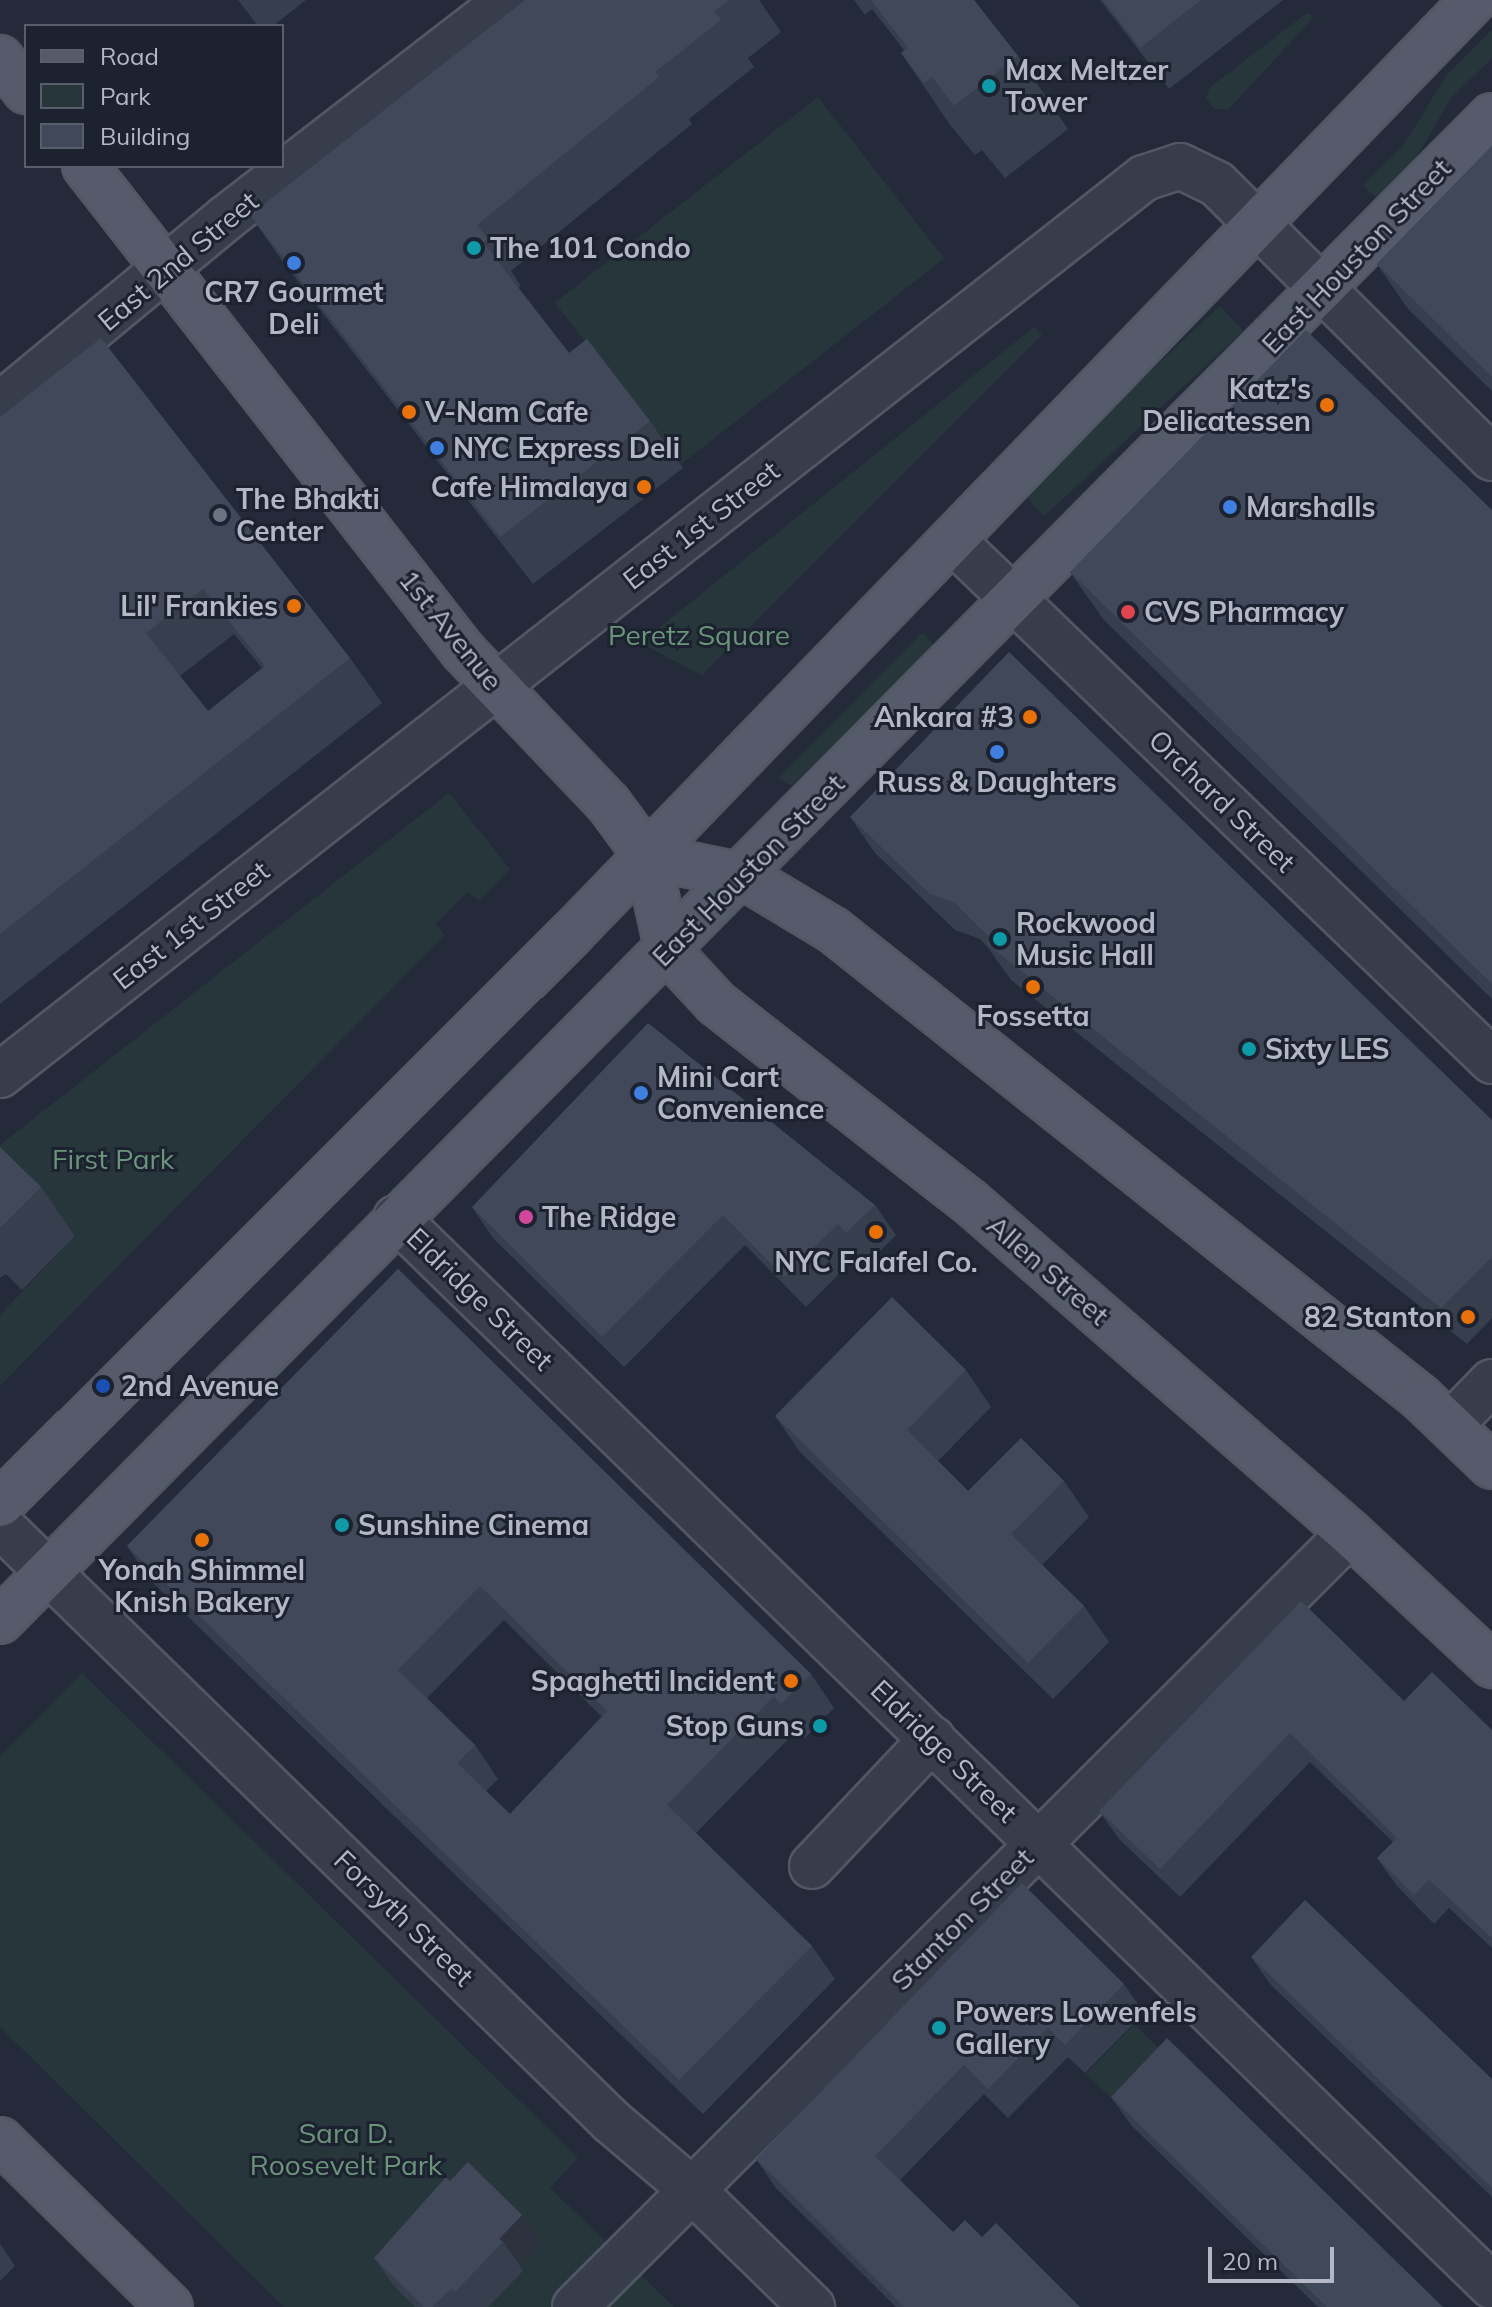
<!DOCTYPE html>
<style>
body{margin:0}
#map{position:relative;width:1492px;height:2307px;overflow:hidden;background:#242a3a;font-family:Mulish,sans-serif}
div>[style]{position:absolute}
.green>*{inset:0;background:#26363b;transform-origin:0 0}
.roads{filter:drop-shadow(2px 0 #525765) drop-shadow(-2px 0 #525765) drop-shadow(0 2px #525765) drop-shadow(0 -2px #525765)}
.minor>*{height:44px;margin:-22px;padding:0 22px;transform-origin:22px;border-radius:22px;background:#373d4a}
.major>*{height:44px;margin:-22px;padding:0 22px;transform-origin:22px;border-radius:22px;background:#555b6a}
.wall>*{inset:0;background:#373e4d}
.shaded-wall>*{inset:0;background:#2d323e}
.building>*{inset:0;background:#404859}
.dots>*{width:22px;height:22px;translate:-50% -50%;box-sizing:border-box;border:4px solid #1c222f;border-radius:50%}
span{translate:-50% -50%;white-space:nowrap;text-align:center;line-height:1.15;-webkit-text-stroke:6px #1c222f;paint-order:stroke}
.poi-label{font-size:28px;color:#b3b7c6;font-weight:700}
.left{translate:0 -50%;text-align:left}
.right{translate:-100% -50%;text-align:right}
.street-label{font-size:28px;color:#b3b7c6}
.park-label{font-size:28px;color:#6b957a}
.legend{position:absolute;left:24px;top:24px;width:260px;height:144px;box-sizing:border-box;background:#1c222f;border:2px solid #585e6b;margin:0;padding:10px 14px;list-style:none;font-size:24px;color:#b3b7c6}
.legend li{display:flex;align-items:center;gap:16px;height:40px}
.legend b{width:40px;border:2px solid #585e6b}
.scale{position:absolute;left:1208px;top:2247px;width:126px;height:36px;box-sizing:border-box;border:4px solid #b3b7c6;border-top:0;padding-left:10px;font-size:24px;line-height:28px;white-space:nowrap;color:#b3b7c6;-webkit-text-stroke:6px #1c222f;paint-order:stroke}
</style>
<div id="map">
<div class="green">
<i style="clip-path:polygon(1307px 13px,1314px 17px,1229px 109px,1215px 109px,1206px 99px,1210px 87px)"></i>
<i style="clip-path:polygon(1492px 30px,1492px 58px,1451px 98px,1416px 158px,1376px 198px,1363px 185px,1403px 146px,1446px 76px)"></i>
<i style="left:818px;top:97px;width:205px;height:334px;rotate:52deg"></i>
<i style="left:1220px;top:306px;width:34px;height:272px;rotate:47deg"></i>
<i style="clip-path:polygon(1034px 327px,1042px 335px,702px 675px,640px 643px)"></i>
<i style="clip-path:polygon(923px 632px,934px 645px,791px 786px,778px 778px)"></i>
<i style="clip-path:polygon(449px 793px,510px 869px,479px 901px,467px 892px,436px 924px,445px 935px,0 1386px,0 1315px,75px 1236px,0 1161px,0 1145px)"></i>
<i style="clip-path:polygon(82px 1673px,578px 2158px,550px 2188px,674px 2307px,284px 2307px,0 2027px,0 1756px)"></i>
<i style="left:1134px;top:2024px;width:68px;height:69px;rotate:44deg"></i>
</div>
<div class="roads">
<div class="minor">
<i style="left:0;top:405px;width:293px;rotate:-39.6deg"></i>
<i style="left:226px;top:218px;width:356px;rotate:-37.7deg"></i>
<i style="left:953px;top:541px;width:749px;rotate:43.97deg"></i>
<i style="left:0;top:1075px;width:1454px;rotate:-38.1deg"></i>
<i style="left:1144px;top:178px;width:38px;rotate:-18deg"></i>
<i style="left:1180px;top:166px;width:41px;rotate:25.9deg"></i>
<i style="left:1217px;top:184px;width:388px;rotate:44.9deg"></i>
<i style="left:396px;top:1218px;width:1530px;rotate:44.26deg"></i>
<i style="left:1450px;top:1425px;width:60px;rotate:-45.7deg"></i>
<i style="left:0;top:1525px;width:854px;rotate:44.29deg"></i>
<i style="left:611px;top:2121px;width:106px;rotate:40.4deg"></i>
<i style="left:692px;top:2190px;width:168px;rotate:44.3deg"></i>
<i style="left:812px;top:1866px;width:175px;rotate:-46.6deg"></i>
<i style="left:575px;top:2307px;width:1095px;rotate:-44.96deg"></i>
</div>
<div class="major">
<i style="left:0;top:58px;width:42px;rotate:51.8deg"></i>
<i style="left:85px;top:166px;width:615px;rotate:52.07deg"></i>
<i style="left:463px;top:651px;width:210px;rotate:46.4deg"></i>
<i style="left:608px;top:803px;width:66px;rotate:53.7deg"></i>
<i style="left:647px;top:856px;width:98px;rotate:11.8deg"></i>
<i style="left:743px;top:876px;width:105px;rotate:31deg"></i>
<i style="left:833px;top:930px;width:752px;rotate:38.52deg"></i>
<i style="left:1421px;top:1398px;width:98px;rotate:43.8deg"></i>
<i style="left:647px;top:856px;width:97px;rotate:77.5deg"></i>
<i style="left:668px;top:951px;width:71px;rotate:47.3deg"></i>
<i style="left:716px;top:1003px;width:323px;rotate:38.1deg"></i>
<i style="left:970px;top:1202px;width:504px;rotate:41.06deg"></i>
<i style="left:1350px;top:1533px;width:194px;rotate:42.9deg"></i>
<i style="left:0;top:1504px;width:808px;rotate:-44.95deg"></i>
<i style="left:572px;top:933px;width:1298px;rotate:-45.97deg"></i>
<i style="left:0;top:1621px;width:2119px;rotate:-45.25deg"></i>
<i style="left:0;top:2140px;width:238px;rotate:44.5deg"></i>
</div>
</div>
<div class="wall">
<i style="clip-path:polygon(238px 0,306px 0,273px 26px,258px 26px)"></i>
<i style="clip-path:polygon(525px 0,759px 0,781px 32px,748px 58px,754px 67px,689px 119px,692px 124px,511px 271px,521px 286px,518px 288px,569px 353px,650px 421px,683px 468px,533px 584px,283px 262px,250px 215px)"></i>
<i style="clip-path:polygon(854px 0,974px 0,1018px 56px,1068px 129px,1005px 178px,982px 150px,975px 155px,951px 126px,901px 53px,904px 50px,872px 9px,865px 15px)"></i>
<i style="clip-path:polygon(1100px 0,1283px 0,1169px 89px)"></i>
<i style="clip-path:polygon(1492px 146px,1492px 391px,1408px 309px,1377px 264px)"></i>
<i style="clip-path:polygon(evenodd,0 417px,350px 658px,382px 703px,0 1004px,0 417px,234px 634px,262px 668px,208px 711px,180px 676px,234px 634px)"></i>
<i style="clip-path:polygon(1492px 510px,1492px 999px,1103px 619px,1070px 572px)"></i>
<i style="clip-path:polygon(850px 817px,1492px 1120px,1492px 1318px,1467px 1344px,1011px 980px,988px 948px,980px 939px,955px 930px,875px 853px)"></i>
<i style="clip-path:polygon(0 1147px,41px 1187px,75px 1236px,22px 1290px,6px 1274px,0 1278px)"></i>
<i style="clip-path:polygon(875px 1205px,896px 1235px,868px 1263px,859px 1254px,806px 1307px,745px 1245px,624px 1367px,493px 1238px,472px 1207px)"></i>
<i style="clip-path:polygon(evenodd,398px 1269px,811px 1674px,834px 1708px,805px 1738px,797px 1730px,696px 1833px,812px 1946px,835px 1979px,703px 2114px,150px 1580px,127px 1546px,398px 1269px,504px 1620px,602px 1717px,510px 1814px,486px 1791px,498px 1779px,475px 1745px,427px 1698px,504px 1620px)"></i>
<i style="clip-path:polygon(966px 1370px,991px 1407px,938px 1461px,968px 1491px,1064px 1481px,1089px 1517px,1042px 1565px,1084px 1606px,1109px 1642px,1053px 1699px,800px 1452px,775px 1416px)"></i>
<i style="clip-path:polygon(1301px 1601px,1404px 1701px,1492px 1730px,1492px 1948px,1449px 1908px,1434px 1924px,1397px 1886px,1377px 1858px,1393px 1842px,1310px 1762px,1180px 1897px,1119px 1839px,1099px 1811px)"></i>
<i style="clip-path:polygon(1251px 1957px,1492px 2079px,1492px 2197px,1271px 1985px)"></i>
<i style="clip-path:polygon(1124px 1984px,1144px 2013px,1085px 2073px,1068px 2057px,1008px 2118px,984px 2094px,900px 2180px,953px 2232px,982px 2237px,1080px 2307px,896px 2307px,776px 2188px,756px 2159px)"></i>
<i style="clip-path:polygon(1111px 2097px,1443px 2307px,1318px 2307px,1131px 2125px)"></i>
<i style="clip-path:polygon(450px 2181px,522px 2215px,541px 2244px,520px 2266px,523px 2271px,488px 2307px,415px 2307px,394px 2286px,374px 2258px)"></i>
<i style="clip-path:polygon(0 2244px,15px 2266px,0 2281px)"></i>
</div>
<div class="shaded-wall">
<i style="clip-path:polygon(522px 2215px,541px 2244px,520px 2266px,503px 2242px,499px 2239px)"></i>
</div>
<div class="building">
<i style="clip-path:polygon(525px 0,729px 0,714px 11px,721px 20px,655px 72px,659px 77px,477px 225px,488px 239px,483px 242px,569px 353px,587px 339px,650px 421px,500px 537px,250px 215px)"></i>
<i style="clip-path:polygon(871px 0,974px 0,1018px 56px,954px 106px,932px 77px,924px 83px,901px 53px,908px 48px)"></i>
<i style="clip-path:polygon(1103px 0,1201px 0,1140px 48px)"></i>
<i style="clip-path:polygon(1492px 146px,1492px 377px,1377px 264px)"></i>
<i style="clip-path:polygon(1306px 330px,1492px 510px,1492px 984px,1070px 572px)"></i>
<i style="clip-path:polygon(evenodd,101px 338px,350px 658px,0 934px,0 417px,101px 338px,203px 589px,265px 666px,208px 711px,146px 633px,203px 589px)"></i>
<i style="clip-path:polygon(1009px 652px,1492px 1120px,1492px 1257px,1441px 1308px,986px 943px,991px 939px,955px 903px,930px 894px,850px 817px)"></i>
<i style="clip-path:polygon(648px 1023px,875px 1205px,846px 1233px,838px 1224px,784px 1277px,723px 1215px,602px 1337px,472px 1207px)"></i>
<i style="clip-path:polygon(0 1147px,41px 1187px,0 1228px)"></i>
<i style="clip-path:polygon(evenodd,398px 1269px,811px 1674px,781px 1704px,774px 1696px,667px 1805px,812px 1946px,679px 2080px,127px 1546px,398px 1269px,480px 1586px,607px 1711px,510px 1814px,457px 1763px,475px 1745px,398px 1670px,480px 1586px)"></i>
<i style="clip-path:polygon(892px 1297px,966px 1370px,907px 1430px,968px 1491px,1021px 1438px,1064px 1481px,1011px 1534px,1084px 1606px,1028px 1663px,775px 1416px)"></i>
<i style="clip-path:polygon(1301px 1601px,1404px 1701px,1432px 1672px,1492px 1730px,1492px 1938px,1429px 1880px,1414px 1895px,1377px 1858px,1397px 1838px,1290px 1733px,1160px 1869px,1099px 1811px)"></i>
<i style="clip-path:polygon(1022px 1883px,1124px 1984px,1065px 2045px,1048px 2028px,988px 2089px,964px 2065px,875px 2156px,953px 2232px,965px 2220px,982px 2237px,996px 2223px,1080px 2307px,904px 2307px,756px 2159px)"></i>
<i style="clip-path:polygon(1305px 1900px,1492px 2079px,1492px 2188px,1251px 1957px)"></i>
<i style="clip-path:polygon(1167px 2038px,1443px 2307px,1327px 2307px,1111px 2097px)"></i>
<i style="clip-path:polygon(468px 2162px,522px 2215px,499px 2239px,503px 2242px,455px 2292px,451px 2289px,432px 2307px,424px 2307px,374px 2258px,446px 2177px,450px 2181px)"></i>
</div>
<div class="dots">
<i style="left:989px;top:86px;background:#0f9aa8"></i>
<i style="left:474px;top:248px;background:#0f9aa8"></i>
<i style="left:294px;top:263px;background:#3f7fe0"></i>
<i style="left:1327px;top:405px;background:#e8710a"></i>
<i style="left:409px;top:412px;background:#e8710a"></i>
<i style="left:437px;top:448px;background:#3f7fe0"></i>
<i style="left:644px;top:487px;background:#e8710a"></i>
<i style="left:1230px;top:507px;background:#3f7fe0"></i>
<i style="left:220px;top:515px;background:#6b7280"></i>
<i style="left:294px;top:606px;background:#e8710a"></i>
<i style="left:1128px;top:612px;background:#e0444e"></i>
<i style="left:1030px;top:717px;background:#e8710a"></i>
<i style="left:997px;top:752px;background:#3f7fe0"></i>
<i style="left:1000px;top:939px;background:#0f9aa8"></i>
<i style="left:1033px;top:987px;background:#e8710a"></i>
<i style="left:1249px;top:1049px;background:#0f9aa8"></i>
<i style="left:641px;top:1093px;background:#3f7fe0"></i>
<i style="left:526px;top:1217px;background:#d1479c"></i>
<i style="left:876px;top:1232px;background:#e8710a"></i>
<i style="left:1468px;top:1317px;background:#e8710a"></i>
<i style="left:103px;top:1386px;background:#1a4fb4"></i>
<i style="left:342px;top:1525px;background:#0f9aa8"></i>
<i style="left:202px;top:1540px;background:#e8710a"></i>
<i style="left:791px;top:1681px;background:#e8710a"></i>
<i style="left:820px;top:1726px;background:#0f9aa8"></i>
<i style="left:939px;top:2028px;background:#0f9aa8"></i>
</div>
<div class="poi-label">
<span class="left" style="left:1005px;top:86px">Max Meltzer<br>Tower</span>
<span class="left" style="left:490px;top:248px">The 101 Condo</span>
<span style="left:294px;top:308px">CR7 Gourmet<br>Deli</span>
<span class="right" style="left:1311px;top:405px">Katz's<br>Delicatessen</span>
<span class="left" style="left:425px;top:412px">V-Nam Cafe</span>
<span class="left" style="left:453px;top:448px">NYC Express Deli</span>
<span class="right" style="left:628px;top:487px">Cafe Himalaya</span>
<span class="left" style="left:236px;top:515px">The Bhakti<br>Center</span>
<span class="left" style="left:1246px;top:507px">Marshalls</span>
<span class="right" style="left:278px;top:606px">Lil' Frankies</span>
<span class="left" style="left:1144px;top:612px">CVS Pharmacy</span>
<span class="right" style="left:1014px;top:717px">Ankara #3</span>
<span style="left:997px;top:782px">Russ &amp; Daughters</span>
<span class="left" style="left:1016px;top:939px">Rockwood<br>Music Hall</span>
<span style="left:1033px;top:1016px">Fossetta</span>
<span class="left" style="left:1265px;top:1049px">Sixty LES</span>
<span class="left" style="left:657px;top:1093px">Mini Cart<br>Convenience</span>
<span class="left" style="left:542px;top:1217px">The Ridge</span>
<span style="left:876px;top:1262px">NYC Falafel Co.</span>
<span class="right" style="left:1452px;top:1317px">82 Stanton</span>
<span class="left" style="left:121px;top:1386px">2nd Avenue</span>
<span class="left" style="left:358px;top:1525px">Sunshine Cinema</span>
<span style="left:202px;top:1586px">Yonah Shimmel<br>Knish Bakery</span>
<span class="right" style="left:775px;top:1681px">Spaghetti Incident</span>
<span class="right" style="left:804px;top:1726px">Stop Guns</span>
<span class="left" style="left:955px;top:2028px">Powers Lowenfels<br>Gallery</span>
</div>
<div class="street-label">
<span style="left:1356px;top:256px;rotate:-46deg">East Houston Street</span>
<span style="left:178px;top:261px;rotate:-40deg">East 2nd Street</span>
<span style="left:701px;top:525px;rotate:-38deg">East 1st Street</span>
<span style="left:451px;top:630px;rotate:51deg">1st Avenue</span>
<span style="left:1222px;top:801px;rotate:44deg">Orchard Street</span>
<span style="left:748px;top:870px;rotate:-45deg">East Houston Street</span>
<span style="left:191px;top:925px;rotate:-38deg">East 1st Street</span>
<span style="left:1048px;top:1270px;rotate:41deg">Allen Street</span>
<span style="left:480px;top:1299px;rotate:44deg">Eldridge Street</span>
<span style="left:944px;top:1751px;rotate:44deg">Eldridge Street</span>
<span style="left:404px;top:1918px;rotate:44deg">Forsyth Street</span>
<span style="left:962px;top:1919px;rotate:-45deg">Stanton Street</span>
</div>
<div class="park-label">
<span style="left:699px;top:635px">Peretz Square</span>
<span style="left:113px;top:1159px">First Park</span>
<span style="left:346px;top:2149px">Sara D.<br>Roosevelt Park</span>
</div>
<ul class="legend">
<li><b style="height:10px;background:#555b6a"></b>Road</li>
<li><b style="height:22px;background:#26363b"></b>Park</li>
<li><b style="height:22px;background:#404859"></b>Building</li>
</ul>
<div class="scale">20 m</div>
</div>
